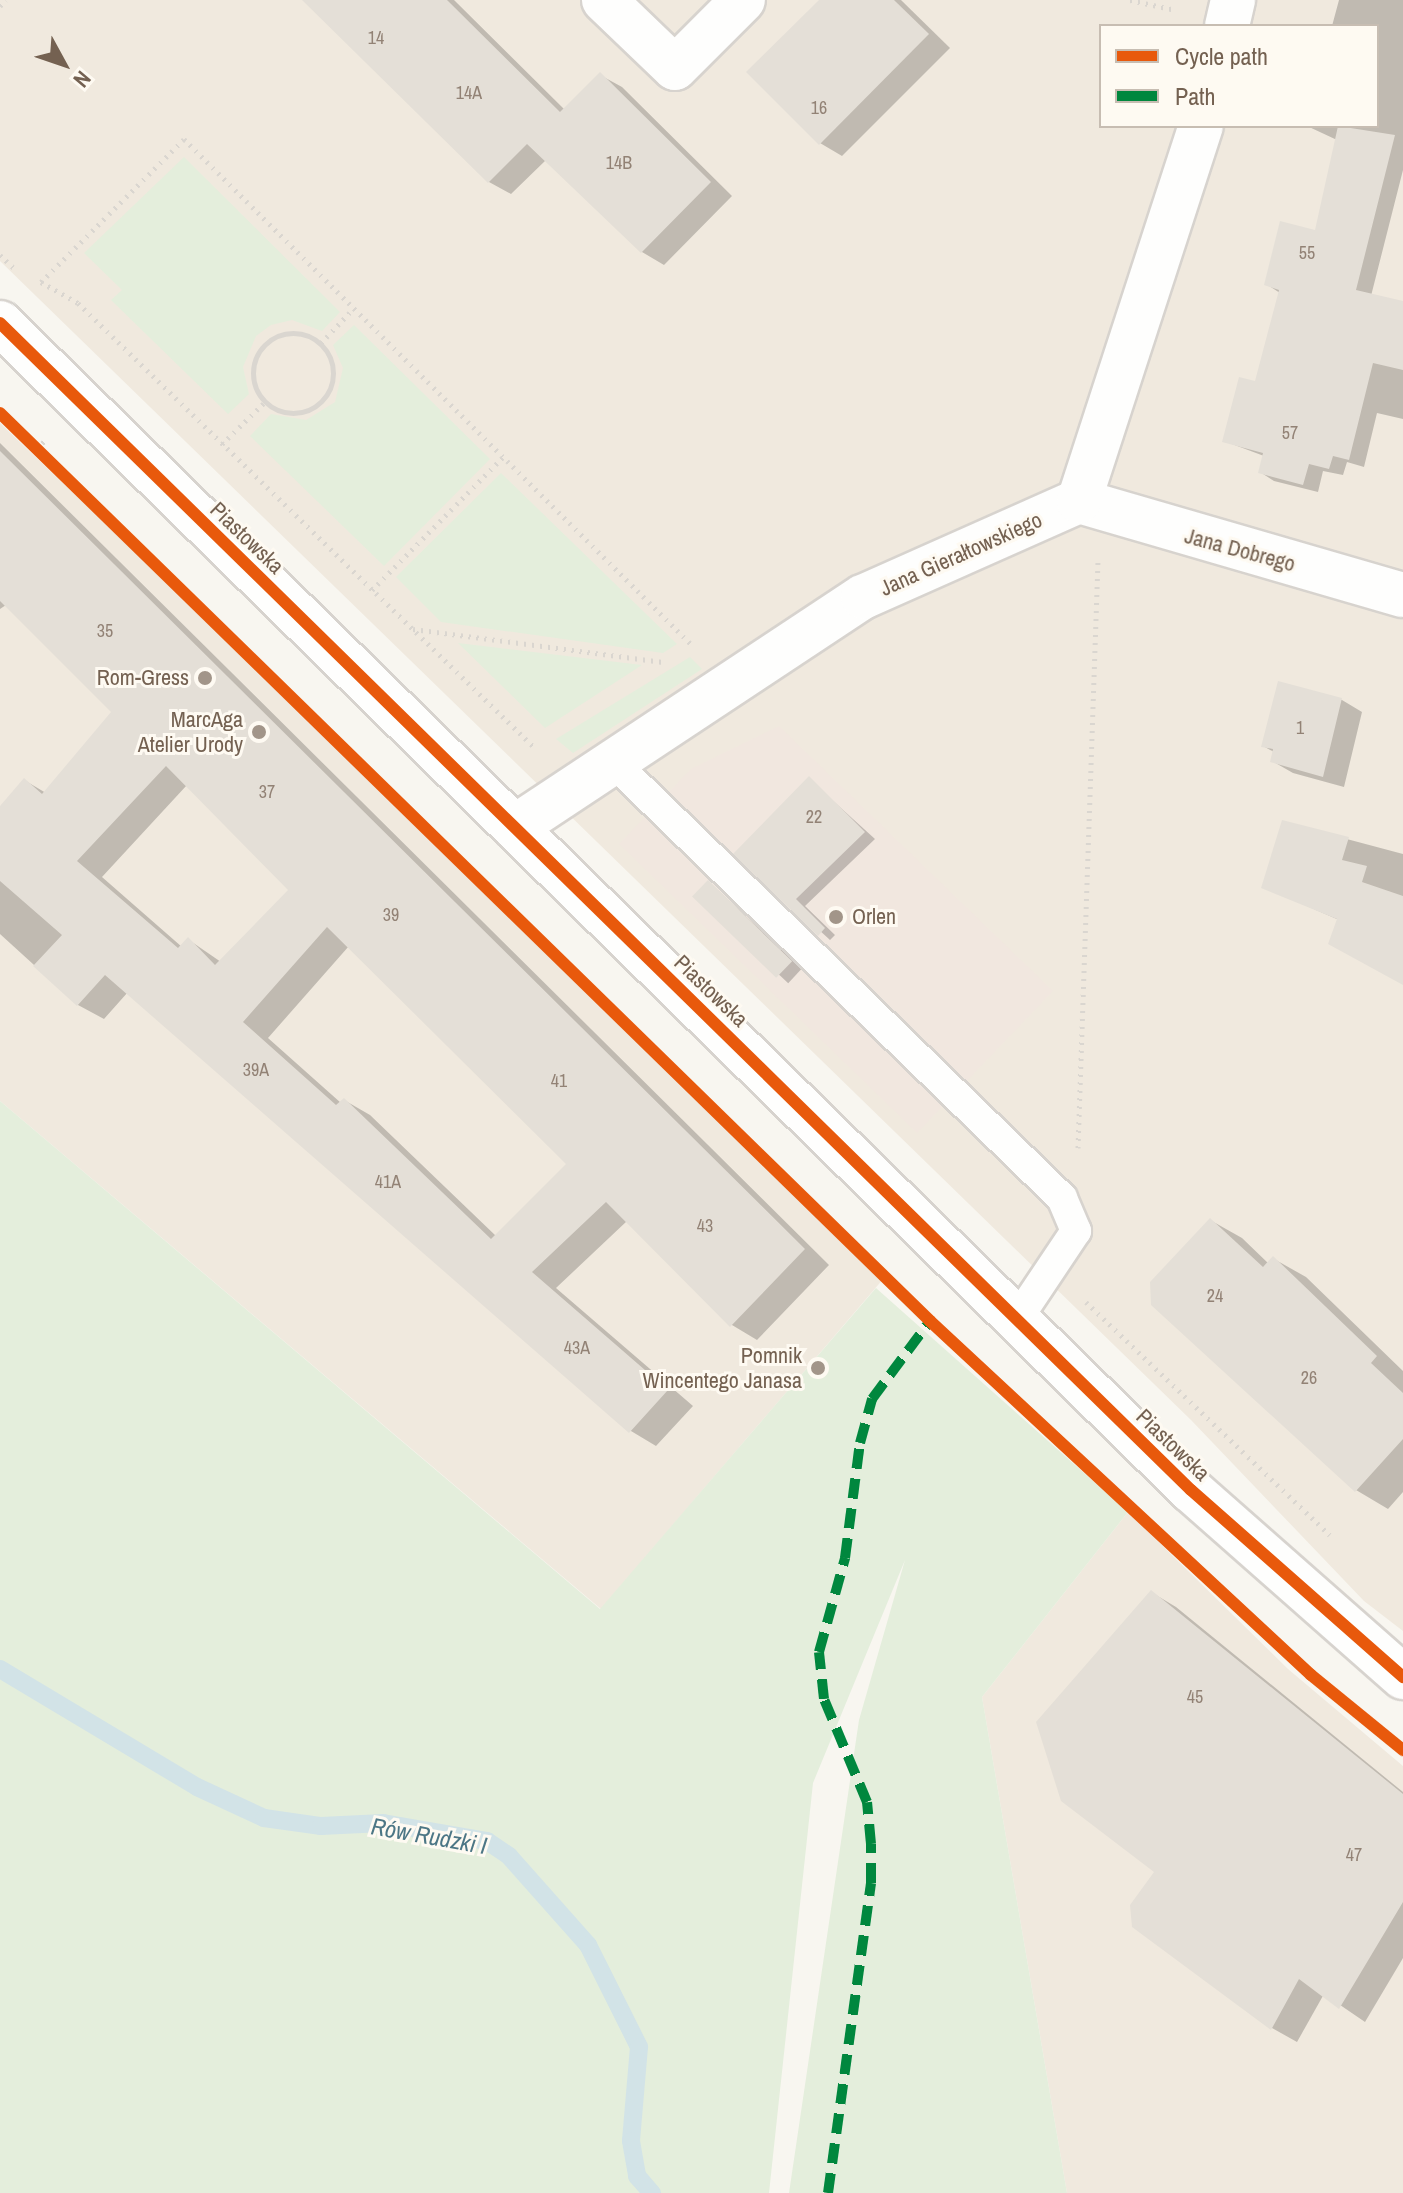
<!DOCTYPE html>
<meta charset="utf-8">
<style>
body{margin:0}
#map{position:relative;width:1403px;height:2193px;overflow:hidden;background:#f8f6f0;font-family:"Archivo Narrow",sans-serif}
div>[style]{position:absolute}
.residential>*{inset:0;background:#f0e9de}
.commercial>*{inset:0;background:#f1e7df}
.green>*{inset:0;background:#e4eedc}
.shadow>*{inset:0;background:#0003;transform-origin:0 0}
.stream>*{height:18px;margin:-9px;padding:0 9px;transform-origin:9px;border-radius:9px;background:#d2e3e7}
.building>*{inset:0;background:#e4dfd7;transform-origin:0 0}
.path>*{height:5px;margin-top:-2.5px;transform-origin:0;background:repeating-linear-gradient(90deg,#dad6d0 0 2px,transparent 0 8px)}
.path>.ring{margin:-2.5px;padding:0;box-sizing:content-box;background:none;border:5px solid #dad6d0;border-radius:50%}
.roads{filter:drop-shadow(2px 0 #d7d3ce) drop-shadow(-2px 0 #d7d3ce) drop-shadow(0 2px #d7d3ce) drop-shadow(0 -2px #d7d3ce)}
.service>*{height:30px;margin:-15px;padding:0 15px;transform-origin:15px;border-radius:15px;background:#fefefd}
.minor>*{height:44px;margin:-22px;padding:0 22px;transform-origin:22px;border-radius:22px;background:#fefefd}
.tertiary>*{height:44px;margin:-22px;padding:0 22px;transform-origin:22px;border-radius:22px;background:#fefefd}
.quiet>*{height:10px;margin-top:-5px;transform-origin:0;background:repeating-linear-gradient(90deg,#00873e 0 20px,transparent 0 30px)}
.cycleway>*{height:12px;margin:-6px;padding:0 6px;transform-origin:6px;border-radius:6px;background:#e8590c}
.dots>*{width:22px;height:22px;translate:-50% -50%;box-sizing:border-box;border:4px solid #fefaf2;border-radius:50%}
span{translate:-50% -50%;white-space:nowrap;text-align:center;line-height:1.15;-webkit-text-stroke:6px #fefaf2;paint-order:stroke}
.number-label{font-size:18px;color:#928275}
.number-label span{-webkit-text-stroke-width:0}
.street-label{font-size:22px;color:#746151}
.poi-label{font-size:22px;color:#746151}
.right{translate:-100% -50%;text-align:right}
.left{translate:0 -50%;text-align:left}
.water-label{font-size:24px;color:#4c7685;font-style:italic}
.legend{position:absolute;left:1099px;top:24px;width:280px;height:104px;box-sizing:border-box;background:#fefaf2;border:2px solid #c7bdb2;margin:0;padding:10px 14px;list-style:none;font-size:24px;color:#746151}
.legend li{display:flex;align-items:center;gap:16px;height:40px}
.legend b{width:40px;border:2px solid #c7bdb2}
.north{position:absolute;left:24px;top:24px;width:80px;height:80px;-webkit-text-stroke:6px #fefaf2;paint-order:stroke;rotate:130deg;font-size:22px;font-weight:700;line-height:32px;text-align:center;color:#746151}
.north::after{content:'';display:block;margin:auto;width:28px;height:36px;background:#746151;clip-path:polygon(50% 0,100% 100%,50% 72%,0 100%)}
</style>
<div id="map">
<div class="residential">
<i style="clip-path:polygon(evenodd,0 0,1403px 0,1403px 1631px,1364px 1601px,1191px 1420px,0 261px,0 0,1101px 26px,1377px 26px,1377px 126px,1101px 126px,1101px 26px)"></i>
<i style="clip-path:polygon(0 423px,532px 932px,884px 1278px,601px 1609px,0 1101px)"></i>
<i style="clip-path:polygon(1128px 1512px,1288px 1669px,1403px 1766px,1403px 2193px,1067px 2193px,982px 1697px)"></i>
</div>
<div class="commercial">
<i style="clip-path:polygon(779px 726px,1053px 991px,917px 1133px,619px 844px,691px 769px)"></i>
</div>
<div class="green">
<i style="clip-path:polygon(184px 157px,340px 312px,322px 331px,292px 320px,271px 325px,256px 336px,243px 367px,249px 394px,228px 414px,111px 300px,122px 290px,84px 253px)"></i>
<i style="clip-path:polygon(354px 325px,490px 459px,384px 566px,250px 436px,271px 414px,306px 420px,335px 402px,343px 368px,333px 345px)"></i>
<i style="clip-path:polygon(501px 473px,677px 644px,663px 653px,441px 622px,396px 577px)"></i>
<i style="clip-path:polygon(458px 643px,642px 665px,545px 728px)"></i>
<i style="clip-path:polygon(690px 657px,702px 669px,573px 753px,556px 739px)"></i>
<i style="clip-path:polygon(0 1101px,600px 1609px,876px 1288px,1128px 1512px,982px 1697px,1067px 2193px,789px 2193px,859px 1720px,905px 1560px,813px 1783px,769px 2193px,0 2193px)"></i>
</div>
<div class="shadow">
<i style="clip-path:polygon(305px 0,454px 0,565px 110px,600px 75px,622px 87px,732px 196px,664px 265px,642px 252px,546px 160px,511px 194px,489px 182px)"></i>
<i style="clip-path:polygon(821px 0,901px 0,950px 48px,842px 156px,820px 143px)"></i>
<i style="clip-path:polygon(1339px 0,1403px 0,1403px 170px,1371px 296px,1403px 303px,1403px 419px,1377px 413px,1364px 467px,1347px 462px,1343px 475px,1323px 471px,1318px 492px,1274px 481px,1260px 472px,1264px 456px,1224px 441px,1256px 384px,1280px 293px,1266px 284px,1317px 233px,1337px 140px,1307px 126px,1377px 126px,1377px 26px,1332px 26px)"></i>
<i style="clip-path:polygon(evenodd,0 443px,829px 1265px,757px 1340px,732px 1325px,627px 1221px,556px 1288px,693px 1406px,656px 1446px,631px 1431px,128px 992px,104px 1019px,78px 1005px,0 934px,0 809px,24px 780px,46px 793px,114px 712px,6px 605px,0 609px,0 443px,187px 785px,291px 890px,221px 962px,189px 940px,182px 947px,102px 877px,187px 785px,0 443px,349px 946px,569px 1164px,496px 1236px,370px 1115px,344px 1100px,341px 1103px,268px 1038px,349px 946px)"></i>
<i style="clip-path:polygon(1279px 683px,1342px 700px,1362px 712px,1344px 787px,1293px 773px,1272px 761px,1274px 752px,1263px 746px)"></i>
<i style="clip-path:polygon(809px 779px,875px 839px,805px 906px,835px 935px,830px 940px,736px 854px)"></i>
<i style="clip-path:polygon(1283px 822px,1403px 854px,1403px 983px,1339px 920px,1263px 887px)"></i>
<i style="left:709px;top:882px;width:127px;height:20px;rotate:43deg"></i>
<i style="clip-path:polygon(1210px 1220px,1242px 1238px,1269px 1264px,1274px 1259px,1306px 1277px,1403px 1371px,1403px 1492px,1388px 1509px,1356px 1490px)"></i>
<i style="clip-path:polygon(1151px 1592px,1176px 1607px,1403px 1792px,1403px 1958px,1365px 2022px,1324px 1994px,1297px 2042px,1272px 2028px,1157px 1872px)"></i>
</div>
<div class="stream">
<i style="left:0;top:1669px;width:230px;rotate:30.9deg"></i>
<i style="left:197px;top:1787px;width:74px;rotate:24.8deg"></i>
<i style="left:264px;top:1818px;width:58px;rotate:8deg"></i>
<i style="left:321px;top:1826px;width:62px;rotate:-2.8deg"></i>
<i style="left:383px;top:1823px;width:106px;rotate:9.8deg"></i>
<i style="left:487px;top:1841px;width:27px;rotate:34deg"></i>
<i style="left:509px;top:1856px;width:119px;rotate:48.4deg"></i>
<i style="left:588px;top:1945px;width:114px;rotate:63.4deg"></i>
<i style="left:639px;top:2047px;width:94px;rotate:94.9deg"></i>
<i style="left:631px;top:2141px;width:36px;rotate:80deg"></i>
<i style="left:637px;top:2176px;width:23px;rotate:49deg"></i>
</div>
<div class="building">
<i style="clip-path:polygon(302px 0,447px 0,560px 112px,600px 72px,711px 182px,641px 253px,527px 144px,488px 183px)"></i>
<i style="clip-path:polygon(819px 0,894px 0,929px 34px,819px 145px,746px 72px)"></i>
<i style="clip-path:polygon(1338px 126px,1395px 135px,1356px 290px,1403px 301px,1403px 370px,1373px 363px,1349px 460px,1333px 456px,1329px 469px,1309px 464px,1303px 485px,1258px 473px,1263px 453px,1222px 442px,1239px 377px,1255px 381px,1279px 290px,1264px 285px,1280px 221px,1315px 230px)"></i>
<i style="clip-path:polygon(evenodd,0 451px,805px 1249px,730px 1327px,606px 1202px,532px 1272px,668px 1390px,629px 1433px,105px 975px,77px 1006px,33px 966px,62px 935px,0 881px,0 806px,24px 778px,42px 794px,111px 712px,0 601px,0 451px,166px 766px,288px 890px,215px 965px,188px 937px,178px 948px,77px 861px,166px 766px,0 451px,327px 927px,566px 1164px,491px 1239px,344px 1098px,336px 1105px,243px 1022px,327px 927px)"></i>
<i style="clip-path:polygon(1278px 681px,1342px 698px,1323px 777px,1270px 762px,1273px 749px,1261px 747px)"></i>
<i style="clip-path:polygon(809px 776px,865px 832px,796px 899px,825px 928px,818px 936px,733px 854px)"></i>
<i style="clip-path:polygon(1282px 820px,1349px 837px,1342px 860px,1367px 866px,1362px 882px,1403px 896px,1403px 985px,1328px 944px,1337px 919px,1261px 888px)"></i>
<i style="left:708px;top:880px;width:117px;height:23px;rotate:44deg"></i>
<i style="clip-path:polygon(1210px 1218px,1263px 1267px,1273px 1256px,1377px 1356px,1371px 1363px,1403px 1393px,1403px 1439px,1355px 1492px,1151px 1305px,1150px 1282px)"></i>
<i style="clip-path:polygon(1151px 1590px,1403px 1794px,1403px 1902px,1339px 2009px,1299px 1979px,1271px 2030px,1132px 1927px,1130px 1905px,1154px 1872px,1061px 1801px,1036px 1722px)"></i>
</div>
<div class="path">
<i style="left:1130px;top:0;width:47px;rotate:12.3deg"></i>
<i style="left:0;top:6px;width:8px;rotate:-45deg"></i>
<i style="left:0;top:255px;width:19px;rotate:43deg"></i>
<i style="left:41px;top:282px;width:43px;rotate:29.6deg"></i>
<i style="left:78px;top:303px;width:639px;rotate:44.24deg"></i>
<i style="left:41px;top:282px;width:202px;rotate:-45deg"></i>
<i style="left:184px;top:139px;width:718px;rotate:44.89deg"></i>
<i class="ring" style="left:253px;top:333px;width:75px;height:75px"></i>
<i style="left:321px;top:343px;width:48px;rotate:-46.7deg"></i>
<i style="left:222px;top:444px;width:59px;rotate:-44.3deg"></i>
<i style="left:37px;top:449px;width:12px;rotate:-48deg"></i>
<i style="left:372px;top:590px;width:187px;rotate:-45.4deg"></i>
<i style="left:413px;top:629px;width:254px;rotate:7.5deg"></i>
<i style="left:1078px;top:1148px;width:586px;rotate:-88.05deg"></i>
<i style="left:1086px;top:1302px;width:337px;rotate:43.7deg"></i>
</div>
<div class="roads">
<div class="service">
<i style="left:613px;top:762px;width:626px;rotate:44.16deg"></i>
<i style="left:1062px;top:1198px;width:36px;rotate:67deg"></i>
<i style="left:1076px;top:1231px;width:106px;rotate:123.8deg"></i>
</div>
<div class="minor">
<i style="left:604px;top:0;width:98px;rotate:43.8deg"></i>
<i style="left:675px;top:68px;width:96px;rotate:-45deg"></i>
<i style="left:1227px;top:26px;width:27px;rotate:-77deg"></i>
<i style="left:1079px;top:501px;width:337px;rotate:16.2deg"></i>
<i style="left:515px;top:827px;width:417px;rotate:-33.5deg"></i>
<i style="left:863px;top:597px;width:236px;rotate:-24deg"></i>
<i style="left:1079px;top:501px;width:394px;rotate:-72deg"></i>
</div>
<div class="tertiary">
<i style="left:0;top:323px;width:1667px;rotate:44.42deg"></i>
<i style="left:1191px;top:1490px;width:283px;rotate:41.4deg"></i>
</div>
</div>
<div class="quiet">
<i style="left:828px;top:2193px;width:313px;rotate:-82.1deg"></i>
<i style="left:871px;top:1883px;width:39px;rotate:-90deg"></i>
<i style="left:871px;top:1844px;width:42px;rotate:-95.4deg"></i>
<i style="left:867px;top:1802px;width:112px;rotate:-112.7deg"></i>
<i style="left:824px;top:1699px;width:47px;rotate:-96.1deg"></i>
<i style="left:819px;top:1652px;width:98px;rotate:-74.5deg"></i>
<i style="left:845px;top:1558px;width:116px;rotate:-82.6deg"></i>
<i style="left:860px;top:1443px;width:46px;rotate:-74.7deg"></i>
<i style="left:872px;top:1399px;width:97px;rotate:-53.4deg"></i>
</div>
<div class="cycleway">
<i style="left:0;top:323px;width:1667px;rotate:44.42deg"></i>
<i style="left:1191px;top:1490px;width:283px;rotate:41.4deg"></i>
<i style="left:0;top:413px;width:1300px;rotate:44.31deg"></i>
<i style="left:930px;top:1321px;width:520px;rotate:42.9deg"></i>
<i style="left:1311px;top:1675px;width:119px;rotate:39.2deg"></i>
</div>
<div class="dots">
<i style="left:205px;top:678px;background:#a29589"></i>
<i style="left:259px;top:732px;background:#a29589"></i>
<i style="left:836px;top:917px;background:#a29589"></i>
<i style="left:818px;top:1368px;background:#a29589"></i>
</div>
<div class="number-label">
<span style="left:376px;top:38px">14</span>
<span style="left:469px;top:93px">14A</span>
<span style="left:819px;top:108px">16</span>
<span style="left:619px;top:163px">14B</span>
<span style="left:1307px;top:253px">55</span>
<span style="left:1290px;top:433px">57</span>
<span style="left:105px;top:631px">35</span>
<span style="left:1300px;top:728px">1</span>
<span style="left:267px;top:792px">37</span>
<span style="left:814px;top:817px">22</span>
<span style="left:391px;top:915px">39</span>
<span style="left:256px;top:1070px">39A</span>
<span style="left:559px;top:1081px">41</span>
<span style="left:388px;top:1182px">41A</span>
<span style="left:705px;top:1226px">43</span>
<span style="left:1215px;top:1296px">24</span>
<span style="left:577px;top:1348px">43A</span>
<span style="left:1309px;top:1378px">26</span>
<span style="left:1195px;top:1697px">45</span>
<span style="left:1354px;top:1855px">47</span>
</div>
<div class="street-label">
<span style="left:247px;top:538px;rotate:44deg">Piastowska</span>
<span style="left:1240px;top:550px;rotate:15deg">Jana Dobrego</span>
<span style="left:961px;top:554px;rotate:-24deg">Jana Gierałtowskiego</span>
<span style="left:711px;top:991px;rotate:44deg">Piastowska</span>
<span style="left:1173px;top:1445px;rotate:44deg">Piastowska</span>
</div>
<div class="poi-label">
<span class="right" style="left:189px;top:678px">Rom-Gress</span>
<span class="right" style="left:243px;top:732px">MarcAga<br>Atelier Urody</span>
<span class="left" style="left:852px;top:917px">Orlen</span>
<span class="right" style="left:802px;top:1368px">Pomnik<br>Wincentego Janasa</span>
</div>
<div class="water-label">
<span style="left:429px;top:1836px;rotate:10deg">Rów Rudzki I</span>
</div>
<ul class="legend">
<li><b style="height:10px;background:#e8590c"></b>Cycle path</li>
<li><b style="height:10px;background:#00873e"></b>Path</li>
</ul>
<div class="north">N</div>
</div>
